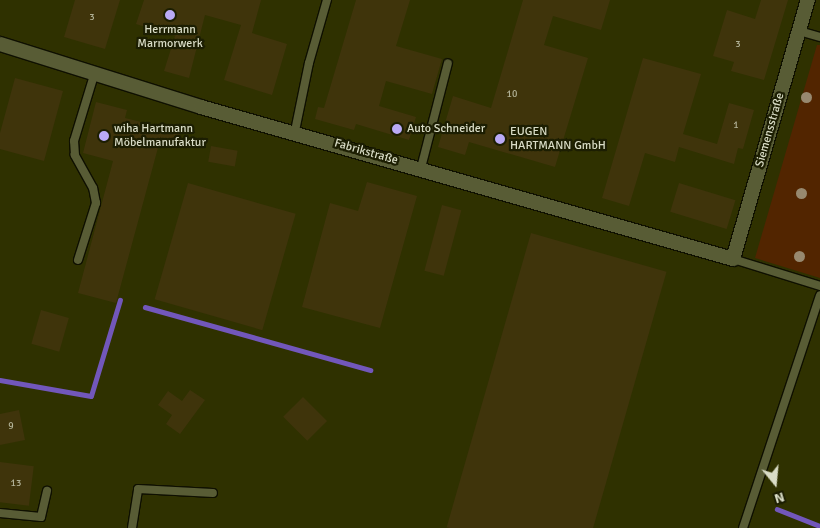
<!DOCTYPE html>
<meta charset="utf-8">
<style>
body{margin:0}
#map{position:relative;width:820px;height:528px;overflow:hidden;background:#262801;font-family:Signika,sans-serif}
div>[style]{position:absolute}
.built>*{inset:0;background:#2f3100;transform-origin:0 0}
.green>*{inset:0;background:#522500}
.stream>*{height:4.5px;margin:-2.25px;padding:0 2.25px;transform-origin:2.25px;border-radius:2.25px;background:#7257bb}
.building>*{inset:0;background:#3f340b;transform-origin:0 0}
.roads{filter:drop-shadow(1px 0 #0f1000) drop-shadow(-1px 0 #0f1000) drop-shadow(0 1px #0f1000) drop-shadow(0 -1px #0f1000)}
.service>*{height:8px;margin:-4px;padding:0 4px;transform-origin:4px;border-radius:4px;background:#585c35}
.minor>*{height:14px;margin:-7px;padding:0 7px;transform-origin:7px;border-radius:7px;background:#585c35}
.trees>*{width:11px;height:11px;margin:-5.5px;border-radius:50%;background:#97896f}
.dots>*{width:14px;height:14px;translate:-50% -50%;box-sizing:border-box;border:2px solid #1c1e02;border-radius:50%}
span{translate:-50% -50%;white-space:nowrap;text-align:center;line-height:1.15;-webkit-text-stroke:4.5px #1c1e02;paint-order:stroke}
.number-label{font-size:10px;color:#b2b297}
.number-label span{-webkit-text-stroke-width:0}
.poi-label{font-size:12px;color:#d9dcc6}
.left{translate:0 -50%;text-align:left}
.street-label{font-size:12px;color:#d9dcc6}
.north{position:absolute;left:750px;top:458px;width:50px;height:50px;-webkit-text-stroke:4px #1c1e02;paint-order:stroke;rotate:163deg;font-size:14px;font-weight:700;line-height:20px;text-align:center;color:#d9dcc6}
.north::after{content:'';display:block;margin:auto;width:18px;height:22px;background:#d9dcc6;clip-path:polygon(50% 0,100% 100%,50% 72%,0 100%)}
</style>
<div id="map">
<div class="built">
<i style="left:0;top:0;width:820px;height:528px"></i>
</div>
<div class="green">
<i style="clip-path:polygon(817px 45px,820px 45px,820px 278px,755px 258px)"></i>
</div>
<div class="stream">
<i style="left:145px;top:307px;width:234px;rotate:15.6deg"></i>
<i style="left:0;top:380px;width:92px;rotate:10deg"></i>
<i style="left:91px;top:396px;width:100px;rotate:-73.2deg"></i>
<i style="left:777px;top:509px;width:46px;rotate:21.6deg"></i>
</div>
<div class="building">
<i style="clip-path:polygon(75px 0,120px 0,105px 49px,64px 37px)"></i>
<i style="clip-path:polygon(144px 0,261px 0,252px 33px,287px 44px,272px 95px,224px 80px,241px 25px,205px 15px,189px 78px,164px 71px,175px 36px,136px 24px)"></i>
<i style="clip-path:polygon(356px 0,410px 0,396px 46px,442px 59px,432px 94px,386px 81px,379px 106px,416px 117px,409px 140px,356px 124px,354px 130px,315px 119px,318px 107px,324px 108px)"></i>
<i style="clip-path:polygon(523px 0,610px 0,601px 30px,553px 16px,544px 45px,588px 58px,555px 167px,469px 142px,465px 155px,438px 147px,453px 96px,491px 108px)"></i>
<i style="clip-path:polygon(761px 0,788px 0,764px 80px,731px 71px,734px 62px,713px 56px,727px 10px,755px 19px)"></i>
<i style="clip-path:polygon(643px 58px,701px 74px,683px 134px,717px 144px,729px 103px,754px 110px,743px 149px,738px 148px,734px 164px,679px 147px,675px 162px,645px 153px,629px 206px,602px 198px)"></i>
<i style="clip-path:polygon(15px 78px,63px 91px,44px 161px,0 149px,0 133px)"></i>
<i style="clip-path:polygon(96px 102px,127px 110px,125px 118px,181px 132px,176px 149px,159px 144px,116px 303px,78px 293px,113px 161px,83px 153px)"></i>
<i style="left:211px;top:146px;width:27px;height:16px;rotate:10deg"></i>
<i style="clip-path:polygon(367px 182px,417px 196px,380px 328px,302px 307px,330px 203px,358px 211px)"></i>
<i style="left:188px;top:183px;width:112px;height:121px;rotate:16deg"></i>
<i style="left:679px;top:183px;width:59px;height:30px;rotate:17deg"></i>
<i style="left:442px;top:205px;width:20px;height:68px;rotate:15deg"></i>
<i style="left:531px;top:233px;width:141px;height:306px;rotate:16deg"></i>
<i style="left:41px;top:310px;width:29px;height:35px;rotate:16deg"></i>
<i style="clip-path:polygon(190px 390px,205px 400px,180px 434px,166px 424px,172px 415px,158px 405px,168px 391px,182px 401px)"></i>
<i style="left:303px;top:397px;width:34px;height:28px;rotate:45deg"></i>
<i style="clip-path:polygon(19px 410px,25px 440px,0 445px,0 414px)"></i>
<i style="left:0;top:462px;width:34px;height:40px;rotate:7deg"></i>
</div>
<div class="roads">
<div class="service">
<i style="left:799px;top:31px;width:22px;rotate:16deg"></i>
<i style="left:295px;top:131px;width:69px;rotate:-78.4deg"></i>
<i style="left:309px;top:63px;width:66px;rotate:-74.1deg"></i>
<i style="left:421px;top:168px;width:108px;rotate:-75.6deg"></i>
<i style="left:733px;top:259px;width:91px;rotate:17.2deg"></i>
<i style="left:78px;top:260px;width:60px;rotate:-72.5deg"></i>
<i style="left:96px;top:203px;width:15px;rotate:-101deg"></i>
<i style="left:93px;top:188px;width:38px;rotate:-119deg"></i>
<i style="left:75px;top:155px;width:14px;rotate:-94deg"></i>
<i style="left:74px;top:141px;width:72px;rotate:-73.1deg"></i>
<i style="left:0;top:513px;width:41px;rotate:5.6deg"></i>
<i style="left:41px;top:517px;width:27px;rotate:-77deg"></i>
<i style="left:132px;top:528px;width:39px;rotate:-81deg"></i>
<i style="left:138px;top:489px;width:75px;rotate:3.1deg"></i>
<i style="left:743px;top:528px;width:245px;rotate:-71.7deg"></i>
</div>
<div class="minor">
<i style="left:0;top:44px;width:211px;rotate:17.4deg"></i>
<i style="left:201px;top:107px;width:553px;rotate:15.95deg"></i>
<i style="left:733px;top:259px;width:270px;rotate:-73.9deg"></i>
</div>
</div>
<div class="trees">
<i style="left:806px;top:97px"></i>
<i style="left:801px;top:193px"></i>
<i style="left:799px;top:256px"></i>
</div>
<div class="dots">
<i style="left:170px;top:15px;background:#baaaf6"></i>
<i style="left:397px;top:129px;background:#baaaf6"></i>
<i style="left:104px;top:136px;background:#baaaf6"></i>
<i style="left:500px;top:139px;background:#baaaf6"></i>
</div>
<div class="number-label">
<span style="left:92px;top:18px">3</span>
<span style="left:738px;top:45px">3</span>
<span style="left:512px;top:95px">10</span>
<span style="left:736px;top:126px">1</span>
<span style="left:11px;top:427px">9</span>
<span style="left:16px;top:484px">13</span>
</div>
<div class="poi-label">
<span style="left:170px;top:37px">Herrmann<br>Marmorwerk</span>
<span class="left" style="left:114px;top:136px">wiha Hartmann<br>Möbelmanufaktur</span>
<span class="left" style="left:407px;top:129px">Auto Schneider</span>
<span class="left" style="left:510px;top:139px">EUGEN<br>HARTMANN GmbH</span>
</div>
<div class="street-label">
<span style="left:770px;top:130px;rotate:-74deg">Siemensstraße</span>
<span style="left:366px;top:152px;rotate:16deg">Fabrikstraße</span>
</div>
<div class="north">N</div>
</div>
